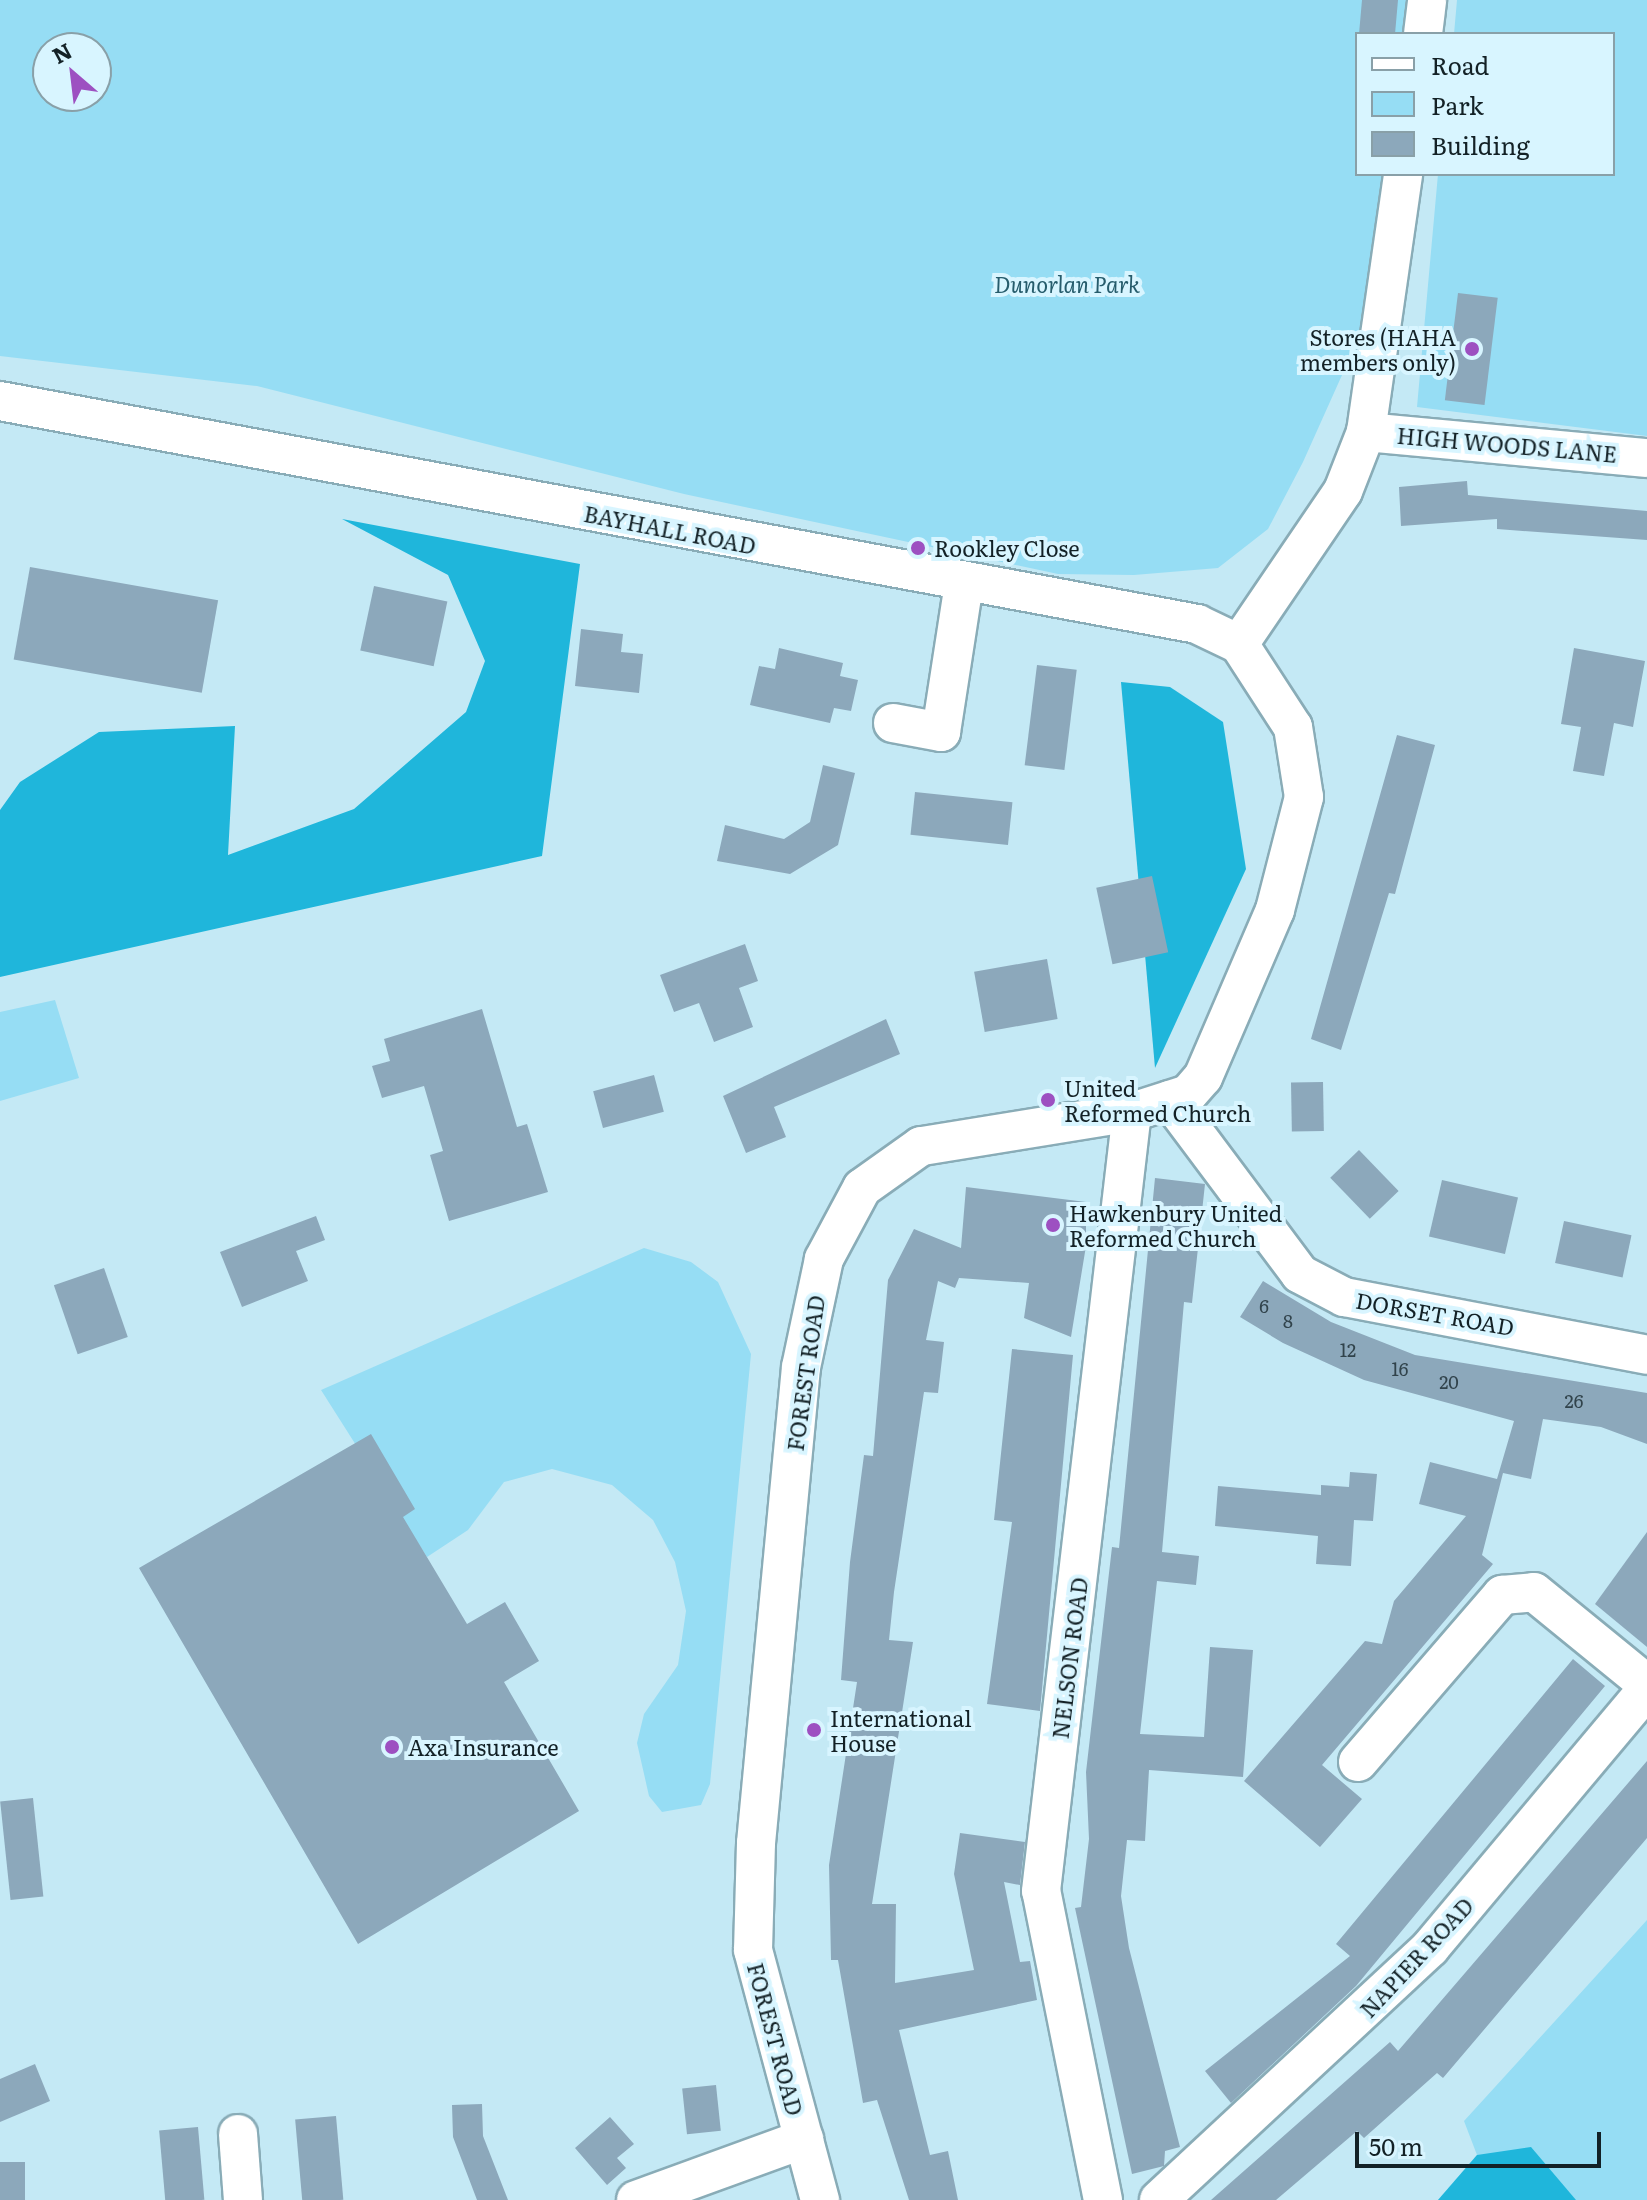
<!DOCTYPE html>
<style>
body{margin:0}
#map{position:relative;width:1647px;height:2200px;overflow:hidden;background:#c4e9f5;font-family:Literata,serif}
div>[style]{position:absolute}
.green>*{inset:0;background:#96ddf4}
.forest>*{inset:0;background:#1fb6db}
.building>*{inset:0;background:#8ca8bb;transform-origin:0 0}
.roads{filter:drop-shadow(2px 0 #89acb7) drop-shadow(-2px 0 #89acb7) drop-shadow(0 2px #89acb7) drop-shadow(0 -2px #89acb7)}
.minor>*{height:38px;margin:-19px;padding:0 19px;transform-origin:19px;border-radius:19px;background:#fff}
.dots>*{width:22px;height:22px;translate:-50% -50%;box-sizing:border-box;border:4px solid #d8f5ff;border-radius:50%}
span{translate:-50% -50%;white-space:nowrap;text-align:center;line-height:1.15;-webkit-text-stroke:8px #d8f5ff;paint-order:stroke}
.number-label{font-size:18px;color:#31434b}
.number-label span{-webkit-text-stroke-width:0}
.park-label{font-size:22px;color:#265c6c;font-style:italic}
.poi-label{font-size:22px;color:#132126}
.right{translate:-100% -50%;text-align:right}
.left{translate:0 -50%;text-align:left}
.street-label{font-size:22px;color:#132126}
.legend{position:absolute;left:1355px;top:32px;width:260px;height:144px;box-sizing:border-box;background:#d8f5ff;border:2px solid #89a0a8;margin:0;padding:10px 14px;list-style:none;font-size:24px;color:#132126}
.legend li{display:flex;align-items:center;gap:16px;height:40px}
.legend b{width:40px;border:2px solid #89a0a8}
.north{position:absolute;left:32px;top:32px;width:80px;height:80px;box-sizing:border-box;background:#d8f5ff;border:2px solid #89a0a8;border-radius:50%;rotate:332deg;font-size:22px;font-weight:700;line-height:32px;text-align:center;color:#132126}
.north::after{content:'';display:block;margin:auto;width:28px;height:36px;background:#9d50c1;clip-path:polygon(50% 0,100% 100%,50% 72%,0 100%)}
.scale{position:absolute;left:1355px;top:2132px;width:246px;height:36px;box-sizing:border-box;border:4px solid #132126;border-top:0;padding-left:10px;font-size:24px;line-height:28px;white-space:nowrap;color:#132126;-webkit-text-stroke:6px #d8f5ff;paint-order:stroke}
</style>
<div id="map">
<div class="green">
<i style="clip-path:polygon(evenodd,0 0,1420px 0,1415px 34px,1357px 34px,1357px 174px,1395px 174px,1377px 297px,1303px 462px,1268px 529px,1218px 568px,1134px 575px,1058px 574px,684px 494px,257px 386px,0 356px,0 0,48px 48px,96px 48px,96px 96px,48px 96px,48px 48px)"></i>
<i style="clip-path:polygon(1457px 0,1647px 0,1647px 436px,1417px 407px,1438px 174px,1613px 174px,1613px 34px,1454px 34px)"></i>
<i style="clip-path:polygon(55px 1000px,79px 1078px,0 1101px,0 1012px)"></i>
<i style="clip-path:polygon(644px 1248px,691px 1262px,718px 1282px,751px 1354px,710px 1784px,701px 1805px,662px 1812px,649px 1796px,637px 1743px,644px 1714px,678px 1665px,686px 1611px,675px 1562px,653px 1520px,612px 1485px,552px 1469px,504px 1482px,468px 1530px,427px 1557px,321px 1390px)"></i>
<i style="clip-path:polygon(1647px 1920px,1647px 2200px,1438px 2200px,1477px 2155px,1464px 2121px)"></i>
</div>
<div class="forest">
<i style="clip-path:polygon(342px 519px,580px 564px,542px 856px,0 977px,0 810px,20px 782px,99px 732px,235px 726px,228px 855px,354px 809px,466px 712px,485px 661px,448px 575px)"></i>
<i style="clip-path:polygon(1121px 682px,1170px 687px,1223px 722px,1246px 869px,1155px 1068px)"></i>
<i style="clip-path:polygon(1531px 2147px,1576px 2200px,1438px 2200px,1477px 2155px)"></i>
</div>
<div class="building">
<i style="clip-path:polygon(1362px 0,1398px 0,1395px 34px,1359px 34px)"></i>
<i style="left:1458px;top:293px;width:40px;height:108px;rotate:7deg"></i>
<i style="clip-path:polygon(1467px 481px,1468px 495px,1647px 511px,1647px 540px,1497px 529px,1497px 519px,1401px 526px,1399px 487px)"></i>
<i style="left:30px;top:567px;width:191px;height:94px;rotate:10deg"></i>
<i style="left:374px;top:586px;width:75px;height:66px;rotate:12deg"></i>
<i style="clip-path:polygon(581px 629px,623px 634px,621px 652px,643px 654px,639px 693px,575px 686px)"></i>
<i style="clip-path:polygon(779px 648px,843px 663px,840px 676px,858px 680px,851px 711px,834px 708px,830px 723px,750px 705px,759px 666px,775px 669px)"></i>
<i style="clip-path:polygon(1574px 648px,1645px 661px,1633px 727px,1614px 723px,1604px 776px,1573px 771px,1581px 727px,1561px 724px)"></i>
<i style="left:1037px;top:665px;width:40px;height:101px;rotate:7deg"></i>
<i style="clip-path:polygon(1397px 735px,1435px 745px,1395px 894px,1389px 893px,1341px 1050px,1311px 1039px)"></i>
<i style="clip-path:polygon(823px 765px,855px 773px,838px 845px,790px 874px,717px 861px,725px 825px,784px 839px,810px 822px)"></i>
<i style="left:915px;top:792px;width:98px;height:43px;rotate:6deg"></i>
<i style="left:1152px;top:876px;width:78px;height:57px;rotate:78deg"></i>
<i style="clip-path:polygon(745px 944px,758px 981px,739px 988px,753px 1027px,714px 1042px,699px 1003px,674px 1012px,660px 975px)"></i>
<i style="left:1047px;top:959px;width:61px;height:74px;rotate:80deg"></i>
<i style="clip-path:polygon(482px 1009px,517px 1127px,527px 1124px,548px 1192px,449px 1221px,430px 1155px,443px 1151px,424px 1086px,382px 1098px,372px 1066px,390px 1061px,384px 1039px)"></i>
<i style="clip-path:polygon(886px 1019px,900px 1054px,774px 1107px,786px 1137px,746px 1153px,723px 1096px)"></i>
<i style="left:654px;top:1075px;width:38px;height:63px;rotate:75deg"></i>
<i style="left:1323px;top:1082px;width:49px;height:32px;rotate:89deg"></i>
<i style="left:1359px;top:1150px;width:57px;height:40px;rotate:46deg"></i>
<i style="clip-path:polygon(1155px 1178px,1205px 1184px,1192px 1303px,1184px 1302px,1162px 1552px,1199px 1556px,1196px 1585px,1157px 1581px,1140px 1734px,1204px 1737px,1210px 1647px,1253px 1650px,1243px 1777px,1149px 1770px,1145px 1841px,1127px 1840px,1121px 1896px,1129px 1948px,1180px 2147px,1165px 2151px,1164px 2166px,1132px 2174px,1075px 1908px,1081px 1907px,1089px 1839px,1086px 1772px,1112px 1547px,1119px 1548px)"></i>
<i style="left:1442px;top:1180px;width:78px;height:58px;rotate:13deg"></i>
<i style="clip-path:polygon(966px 1187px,1086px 1202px,1086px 1246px,1071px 1337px,1024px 1318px,1029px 1283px,959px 1278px,955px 1288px,938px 1281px,926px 1340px,944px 1342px,938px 1393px,924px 1392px,894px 1592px,889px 1640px,913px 1642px,872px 1904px,896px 1904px,895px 1983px,974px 1970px,954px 1874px,960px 1833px,1025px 1842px,1020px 1885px,1004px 1882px,1020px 1962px,1030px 1961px,1037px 2000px,899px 2030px,930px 2155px,948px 2151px,958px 2200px,909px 2200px,877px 2100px,863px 2103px,838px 1960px,831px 1960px,829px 1865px,857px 1682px,841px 1680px,850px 1562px,864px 1455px,873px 1456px,888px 1280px,914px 1229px,961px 1248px)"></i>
<i style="clip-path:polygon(316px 1216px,325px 1240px,296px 1251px,308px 1281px,242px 1307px,220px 1252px)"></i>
<i style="left:1564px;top:1221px;width:69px;height:43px;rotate:12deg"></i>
<i style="left:104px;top:1268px;width:73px;height:53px;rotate:71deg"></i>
<i style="clip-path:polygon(1263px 1281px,1331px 1322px,1415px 1355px,1647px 1393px,1647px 1444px,1601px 1427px,1543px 1419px,1531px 1479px,1503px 1473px,1482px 1555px,1493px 1564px,1322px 1765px,1362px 1799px,1320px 1847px,1244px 1781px,1365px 1641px,1382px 1644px,1394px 1601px,1466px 1516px,1419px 1504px,1430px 1462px,1497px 1479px,1514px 1421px,1364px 1380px,1283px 1343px,1240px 1317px)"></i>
<i style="clip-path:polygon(1012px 1349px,1073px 1355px,1040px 1711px,987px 1704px,1012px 1522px,994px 1520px)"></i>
<i style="clip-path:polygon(371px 1434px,415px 1509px,403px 1517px,467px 1624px,505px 1602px,539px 1661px,504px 1682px,579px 1811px,358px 1944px,139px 1568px)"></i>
<i style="clip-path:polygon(1350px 1472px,1377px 1474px,1373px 1521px,1354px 1520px,1351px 1566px,1316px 1564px,1318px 1536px,1215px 1526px,1218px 1486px,1321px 1495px,1321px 1485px,1349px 1487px)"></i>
<i style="clip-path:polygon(1647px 1532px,1647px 1647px,1595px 1604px)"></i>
<i style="clip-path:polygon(1573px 1659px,1605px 1686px,1356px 1986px,1231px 2103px,1205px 2071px,1350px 1956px,1336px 1944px)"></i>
<i style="clip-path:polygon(1647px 1761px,1647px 1838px,1443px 2078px,1437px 2073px,1364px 2138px,1357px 2131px,1276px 2200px,1211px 2200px,1390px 2042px,1398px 2051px)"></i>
<i style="left:33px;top:1798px;width:99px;height:33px;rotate:84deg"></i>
<i style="clip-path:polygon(35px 2064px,50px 2101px,0 2122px,0 2079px)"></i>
<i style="left:716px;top:2085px;width:46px;height:34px;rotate:84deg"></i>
<i style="clip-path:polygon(482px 2104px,483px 2136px,508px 2200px,477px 2200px,453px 2137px,452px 2105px)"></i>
<i style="left:336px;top:2116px;width:84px;height:41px;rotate:85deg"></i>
<i style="clip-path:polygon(610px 2117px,634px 2144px,617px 2158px,626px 2168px,607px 2185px,575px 2148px)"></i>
<i style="left:198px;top:2127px;width:73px;height:39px;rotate:85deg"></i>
<i style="left:0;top:2162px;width:25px;height:38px"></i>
</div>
<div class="roads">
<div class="minor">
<i style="left:1423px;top:34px;width:34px;rotate:-83deg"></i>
<i style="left:0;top:401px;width:1218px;rotate:10.55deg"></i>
<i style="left:1197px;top:624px;width:47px;rotate:25.5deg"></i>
<i style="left:1239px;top:644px;width:99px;rotate:57deg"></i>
<i style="left:1293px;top:727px;width:71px;rotate:81.1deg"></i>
<i style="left:1304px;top:797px;width:117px;rotate:104.4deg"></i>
<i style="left:1275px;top:910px;width:182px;rotate:113.3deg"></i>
<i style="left:1203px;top:1077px;width:23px;rotate:131deg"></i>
<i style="left:1188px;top:1094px;width:59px;rotate:162.2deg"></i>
<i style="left:1132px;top:1112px;width:214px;rotate:170.8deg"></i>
<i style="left:921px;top:1146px;width:72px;rotate:144.6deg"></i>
<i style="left:862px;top:1188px;width:81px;rotate:118.2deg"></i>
<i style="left:824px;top:1259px;width:110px;rotate:102deg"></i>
<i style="left:801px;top:1367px;width:478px;rotate:95.4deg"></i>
<i style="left:756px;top:1843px;width:107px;rotate:91.6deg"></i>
<i style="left:753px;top:1950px;width:259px;rotate:75deg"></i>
<i style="left:1366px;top:432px;width:282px;rotate:5.3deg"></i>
<i style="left:1239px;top:644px;width:185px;rotate:-55.8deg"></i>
<i style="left:1343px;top:491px;width:63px;rotate:-68.7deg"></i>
<i style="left:1366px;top:432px;width:261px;rotate:-81.8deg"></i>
<i style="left:893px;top:723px;width:49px;rotate:10.6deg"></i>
<i style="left:941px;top:732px;width:151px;rotate:-81.2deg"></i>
<i style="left:1170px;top:1100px;width:217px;rotate:53.2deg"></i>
<i style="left:1300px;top:1274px;width:50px;rotate:27.6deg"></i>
<i style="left:1344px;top:1297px;width:309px;rotate:10.8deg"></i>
<i style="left:1358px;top:1762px;width:221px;rotate:-49.2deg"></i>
<i style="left:1502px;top:1595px;width:32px;rotate:-5deg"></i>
<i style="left:1534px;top:1592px;width:146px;rotate:39.2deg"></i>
<i style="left:238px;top:2134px;width:66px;rotate:85.7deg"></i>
<i style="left:636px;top:2200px;width:179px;rotate:-20deg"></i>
<i style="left:1103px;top:2200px;width:315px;rotate:-101.3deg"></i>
<i style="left:1041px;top:1891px;width:784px;rotate:-83.34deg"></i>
<i style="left:1159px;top:2200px;width:370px;rotate:-42.9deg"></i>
<i style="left:1430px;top:1948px;width:338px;rotate:-50deg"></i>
</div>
</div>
<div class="dots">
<i style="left:1472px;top:349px;background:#9d50c1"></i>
<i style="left:918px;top:548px;background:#9d50c1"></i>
<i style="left:1048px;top:1100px;background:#9d50c1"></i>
<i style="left:1053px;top:1225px;background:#9d50c1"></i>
<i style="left:814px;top:1730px;background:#9d50c1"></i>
<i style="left:392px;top:1747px;background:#9d50c1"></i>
</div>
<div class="number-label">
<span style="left:1264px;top:1306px">6</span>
<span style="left:1288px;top:1321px">8</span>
<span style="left:1348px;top:1350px">12</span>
<span style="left:1400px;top:1369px">16</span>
<span style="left:1449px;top:1382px">20</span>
<span style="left:1574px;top:1401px">26</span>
</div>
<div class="park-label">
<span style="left:1067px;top:284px">Dunorlan Park</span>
</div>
<div class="poi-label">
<span class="right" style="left:1456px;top:349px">Stores (HAHA<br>members only)</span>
<span class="left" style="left:934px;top:548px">Rookley Close</span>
<span class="left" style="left:1064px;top:1100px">United<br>Reformed Church</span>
<span class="left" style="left:1069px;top:1225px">Hawkenbury United<br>Reformed Church</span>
<span class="left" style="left:830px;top:1730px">International<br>House</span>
<span class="left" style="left:408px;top:1747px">Axa Insurance</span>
</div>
<div class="street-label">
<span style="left:1507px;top:444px;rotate:5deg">HIGH WOODS LANE</span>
<span style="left:670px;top:529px;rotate:11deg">BAYHALL ROAD</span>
<span style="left:1435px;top:1313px;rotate:10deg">DORSET ROAD</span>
<span style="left:805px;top:1373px;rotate:-82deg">FOREST ROAD</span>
<span style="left:1069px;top:1658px;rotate:-83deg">NELSON ROAD</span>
<span style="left:1416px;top:1957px;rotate:-47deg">NAPIER ROAD</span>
<span style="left:776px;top:2039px;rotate:75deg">FOREST ROAD</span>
</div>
<ul class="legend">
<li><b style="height:10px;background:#fff"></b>Road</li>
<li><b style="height:22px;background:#96ddf4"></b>Park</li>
<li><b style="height:22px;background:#8ca8bb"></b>Building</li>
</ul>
<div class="north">N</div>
<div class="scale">50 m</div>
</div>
